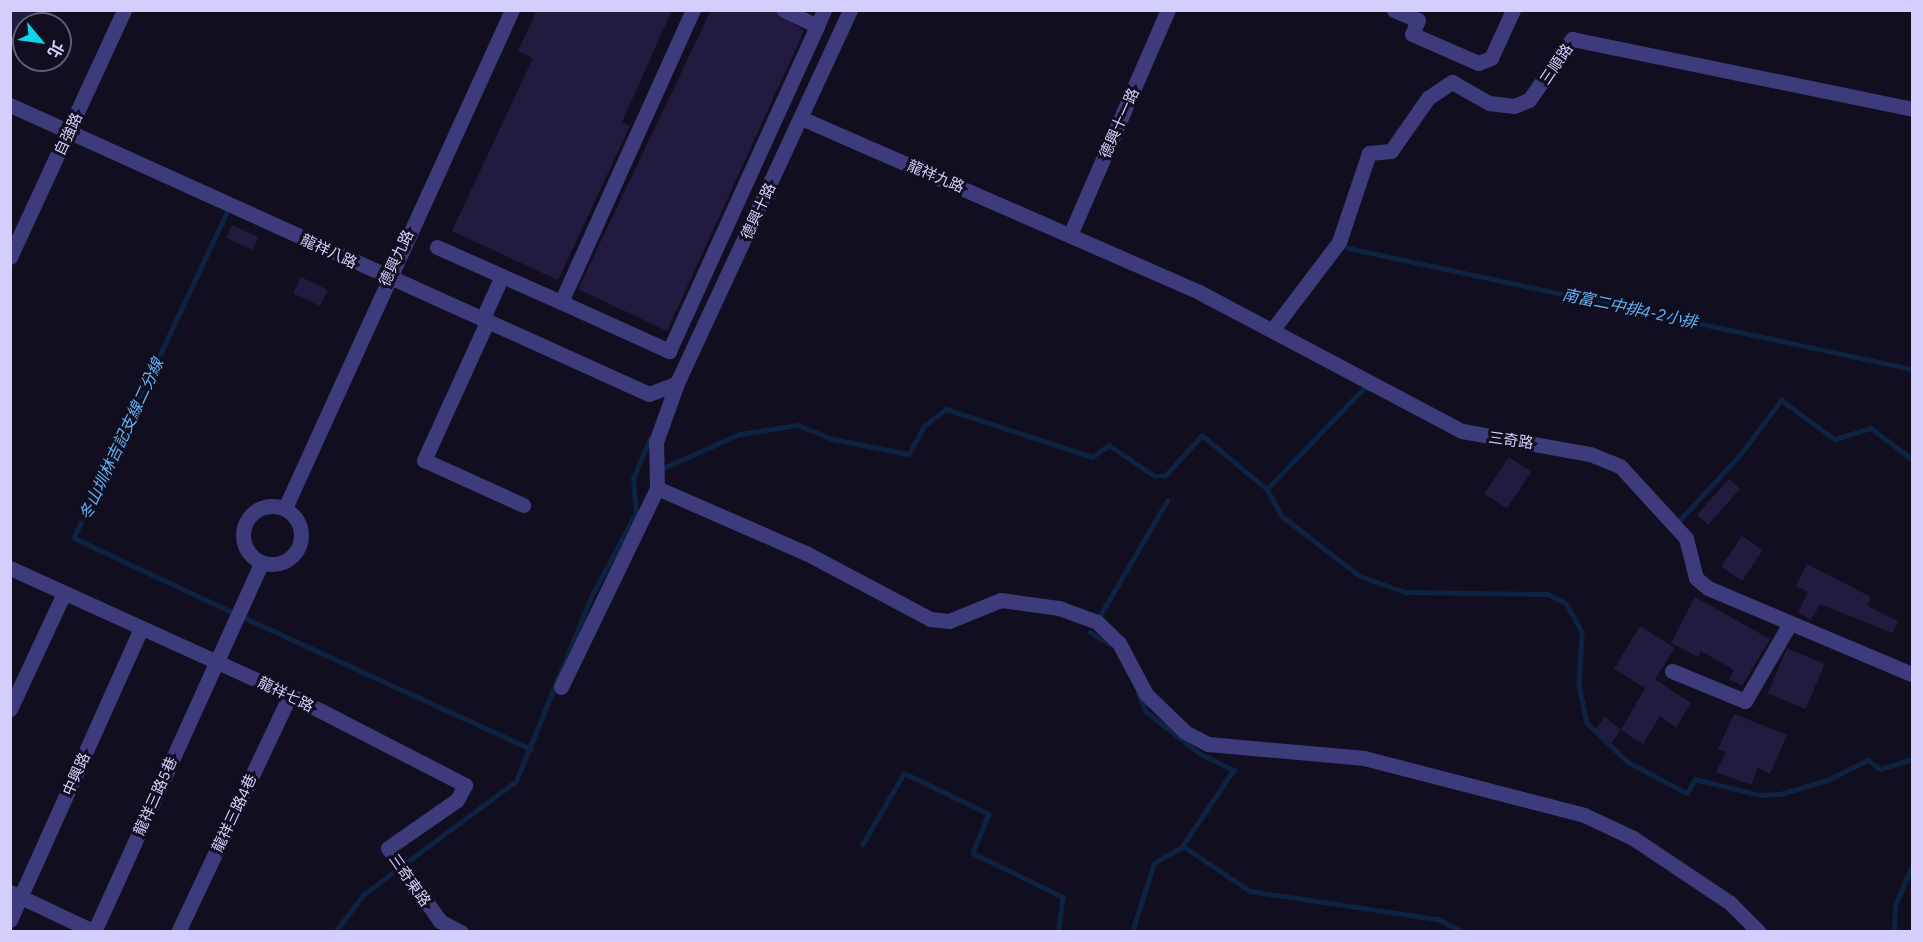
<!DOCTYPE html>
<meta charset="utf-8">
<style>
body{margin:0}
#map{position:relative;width:1923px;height:942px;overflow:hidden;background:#110e1f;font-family:"IBM Plex Sans","Noto Sans TC",sans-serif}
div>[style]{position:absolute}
.stream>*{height:4.5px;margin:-2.25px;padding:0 2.25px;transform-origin:2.25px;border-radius:2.25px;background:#0e2242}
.building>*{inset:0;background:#221b3f;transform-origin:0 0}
.minor>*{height:15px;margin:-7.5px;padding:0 7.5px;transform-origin:7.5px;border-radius:7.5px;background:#3d3b7c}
.minor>.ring{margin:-7.5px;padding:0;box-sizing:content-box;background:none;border:15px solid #3d3b7c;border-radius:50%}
span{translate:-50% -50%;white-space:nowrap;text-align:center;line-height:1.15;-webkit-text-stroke:6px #110e1f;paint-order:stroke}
.street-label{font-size:15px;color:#d4cefd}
.water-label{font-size:16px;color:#62b2f7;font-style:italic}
.frame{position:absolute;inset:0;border:12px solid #d4cefd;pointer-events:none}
.north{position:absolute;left:12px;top:12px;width:60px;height:60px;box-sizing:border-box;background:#110e1f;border:2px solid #5f5b78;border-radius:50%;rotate:119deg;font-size:16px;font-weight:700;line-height:24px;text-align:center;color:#d4cefd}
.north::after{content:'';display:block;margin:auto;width:21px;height:27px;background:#0cd5eb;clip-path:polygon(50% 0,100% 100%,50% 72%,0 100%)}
</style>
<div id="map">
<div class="stream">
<i style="left:227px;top:213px;width:359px;rotate:115.2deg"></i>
<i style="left:74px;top:538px;width:177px;rotate:25.1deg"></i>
<i style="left:1348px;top:248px;width:577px;rotate:12.11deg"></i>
<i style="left:659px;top:470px;width:89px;rotate:-24deg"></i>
<i style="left:740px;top:434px;width:59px;rotate:-8.8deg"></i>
<i style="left:798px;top:425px;width:37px;rotate:22deg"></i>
<i style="left:832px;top:439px;width:78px;rotate:11deg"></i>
<i style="left:909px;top:454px;width:32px;rotate:-62deg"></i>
<i style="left:924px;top:426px;width:28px;rotate:-38deg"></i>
<i style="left:946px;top:409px;width:154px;rotate:18.2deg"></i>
<i style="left:1092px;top:457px;width:21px;rotate:-35deg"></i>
<i style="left:1109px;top:445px;width:55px;rotate:34deg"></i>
<i style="left:1155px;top:476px;width:10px"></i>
<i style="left:1165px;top:476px;width:55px;rotate:-47.9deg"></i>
<i style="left:1202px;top:435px;width:85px;rotate:39.7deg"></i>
<i style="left:1267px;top:489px;width:31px;rotate:61deg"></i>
<i style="left:1282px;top:516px;width:98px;rotate:37.6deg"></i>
<i style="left:1360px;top:576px;width:48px;rotate:19.6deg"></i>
<i style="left:1405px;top:592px;width:143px;rotate:0.8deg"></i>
<i style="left:1548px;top:594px;width:21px;rotate:28deg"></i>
<i style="left:1567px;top:604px;width:32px;rotate:62deg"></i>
<i style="left:1582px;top:632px;width:53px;rotate:93.2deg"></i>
<i style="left:1579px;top:685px;width:39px;rotate:78deg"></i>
<i style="left:1587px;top:723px;width:57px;rotate:43.6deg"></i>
<i style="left:1628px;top:762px;width:67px;rotate:27.7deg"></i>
<i style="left:1687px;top:793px;width:16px;rotate:-60deg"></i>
<i style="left:1695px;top:779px;width:67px;rotate:13.8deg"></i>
<i style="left:1760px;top:795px;width:20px;rotate:-3deg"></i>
<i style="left:1780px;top:794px;width:50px;rotate:-16.3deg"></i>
<i style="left:1828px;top:780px;width:45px;rotate:-26.6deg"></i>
<i style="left:1868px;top:760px;width:16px;rotate:35deg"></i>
<i style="left:1881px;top:769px;width:33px;rotate:-18deg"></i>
<i style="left:1267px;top:489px;width:139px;rotate:-46.2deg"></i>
<i style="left:1363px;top:389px;width:11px"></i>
<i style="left:1677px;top:523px;width:91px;rotate:-47.2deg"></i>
<i style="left:1739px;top:456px;width:70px;rotate:-53.1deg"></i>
<i style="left:1781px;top:400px;width:67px;rotate:35.8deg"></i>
<i style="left:1835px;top:439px;width:38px;rotate:-17deg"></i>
<i style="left:1871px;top:428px;width:51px;rotate:37.1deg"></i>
<i style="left:243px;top:617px;width:317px;rotate:24.6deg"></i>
<i style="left:1098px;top:619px;width:137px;rotate:-59.7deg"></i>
<i style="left:1090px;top:632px;width:24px;rotate:30deg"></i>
<i style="left:1138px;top:693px;width:21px;rotate:65deg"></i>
<i style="left:1147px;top:712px;width:66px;rotate:38.3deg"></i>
<i style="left:1199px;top:753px;width:39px;rotate:26deg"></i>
<i style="left:1234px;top:770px;width:92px;rotate:123.9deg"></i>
<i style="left:862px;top:845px;width:83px;rotate:-59.7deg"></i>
<i style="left:904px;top:773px;width:94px;rotate:25.8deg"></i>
<i style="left:989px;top:814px;width:42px;rotate:112.3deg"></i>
<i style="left:973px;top:853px;width:100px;rotate:26.1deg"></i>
<i style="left:1063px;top:897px;width:35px;rotate:97deg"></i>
<i style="left:335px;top:932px;width:48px;rotate:-52.7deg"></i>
<i style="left:364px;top:894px;width:189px;rotate:-36.6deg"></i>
<i style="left:516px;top:781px;width:201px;rotate:-67.8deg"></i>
<i style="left:592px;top:595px;width:93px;rotate:-61.8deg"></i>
<i style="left:636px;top:513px;width:34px;rotate:-95deg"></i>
<i style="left:633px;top:479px;width:44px;rotate:-67.5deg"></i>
<i style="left:1132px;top:932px;width:72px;rotate:-72.3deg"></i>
<i style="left:1154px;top:863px;width:34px;rotate:-30deg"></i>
<i style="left:1183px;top:846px;width:81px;rotate:33.9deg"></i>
<i style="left:1250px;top:891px;width:190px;rotate:8.5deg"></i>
<i style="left:1438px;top:919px;width:28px;rotate:27deg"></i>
<i style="left:1894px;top:932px;width:26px;rotate:-88deg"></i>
<i style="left:1895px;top:906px;width:43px;rotate:-67deg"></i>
</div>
<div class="building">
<i style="clip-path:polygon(10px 10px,56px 10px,10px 33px)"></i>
<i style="clip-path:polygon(537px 10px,672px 10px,622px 122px,630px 126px,558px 280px,452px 231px,533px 58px,518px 51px)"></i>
<i style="clip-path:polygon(711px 10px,774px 10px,804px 31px,667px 331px,578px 289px)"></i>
<i style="left:232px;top:225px;width:29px;height:14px;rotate:25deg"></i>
<i style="left:301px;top:277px;width:30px;height:18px;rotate:26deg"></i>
<i style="left:1509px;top:457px;width:27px;height:44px;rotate:34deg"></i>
<i style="left:1729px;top:479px;width:15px;height:48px;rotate:42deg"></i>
<i style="left:1742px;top:536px;width:25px;height:37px;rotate:34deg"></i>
<i style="clip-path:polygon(1807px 564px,1871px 597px,1867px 606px,1898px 621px,1892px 633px,1820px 604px,1811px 620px,1798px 612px,1808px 592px,1796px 586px)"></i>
<i style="clip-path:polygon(1695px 597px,1770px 639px,1742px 686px,1729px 679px,1734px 670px,1701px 651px,1698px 657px,1671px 643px)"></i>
<i style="clip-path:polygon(1640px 626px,1675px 648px,1655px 679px,1691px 703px,1676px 728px,1660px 716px,1643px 744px,1621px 730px,1645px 688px,1614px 669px)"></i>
<i style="left:1787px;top:648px;width:41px;height:49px;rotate:23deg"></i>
<i style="clip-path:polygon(1734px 714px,1787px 735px,1770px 774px,1758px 768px,1751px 785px,1716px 772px,1726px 752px,1718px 749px)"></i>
<i style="left:1605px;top:717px;width:21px;height:17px;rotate:39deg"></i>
</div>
<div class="minor">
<i style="left:1394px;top:10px;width:26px;rotate:23deg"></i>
<i style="left:1418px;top:20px;width:15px;rotate:113deg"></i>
<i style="left:1412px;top:34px;width:72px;rotate:23.7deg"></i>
<i style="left:1478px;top:63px;width:14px;rotate:-21deg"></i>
<i style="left:1491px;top:58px;width:53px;rotate:-65.4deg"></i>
<i style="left:817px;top:26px;width:17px;rotate:-66deg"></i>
<i style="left:10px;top:105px;width:701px;rotate:24.34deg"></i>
<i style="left:649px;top:394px;width:30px;rotate:-21deg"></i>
<i style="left:677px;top:383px;width:411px;rotate:-65.1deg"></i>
<i style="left:801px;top:118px;width:434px;rotate:23.6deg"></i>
<i style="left:1199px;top:292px;width:297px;rotate:27.9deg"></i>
<i style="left:1462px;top:431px;width:130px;rotate:10.2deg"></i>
<i style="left:1590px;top:454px;width:32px;rotate:22deg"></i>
<i style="left:1620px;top:466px;width:98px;rotate:47.5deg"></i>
<i style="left:1686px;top:538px;width:41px;rotate:76deg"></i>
<i style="left:1696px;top:578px;width:16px;rotate:40deg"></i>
<i style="left:1708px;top:588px;width:221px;rotate:22.9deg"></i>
<i style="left:1070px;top:235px;width:245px;rotate:-66.5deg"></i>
<i style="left:437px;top:247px;width:71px;rotate:24deg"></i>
<i style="left:502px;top:276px;width:48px;rotate:114.4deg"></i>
<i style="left:10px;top:257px;width:272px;rotate:-65.2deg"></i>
<i style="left:502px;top:276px;width:64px;rotate:23.8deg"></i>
<i style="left:561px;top:302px;width:320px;rotate:-65.7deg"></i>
<i style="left:561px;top:302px;width:119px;rotate:24.4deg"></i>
<i style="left:669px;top:351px;width:357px;rotate:-65.5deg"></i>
<i style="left:817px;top:26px;width:37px;rotate:-154deg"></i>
<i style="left:487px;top:322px;width:152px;rotate:114.5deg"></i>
<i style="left:424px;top:460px;width:109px;rotate:24.4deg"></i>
<i style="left:1273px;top:329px;width:109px;rotate:-52.8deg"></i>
<i style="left:1339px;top:242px;width:94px;rotate:-71.4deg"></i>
<i style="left:1369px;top:153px;width:22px;rotate:-5deg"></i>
<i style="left:1391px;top:151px;width:65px;rotate:-55.1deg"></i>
<i style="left:1428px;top:98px;width:29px;rotate:-34deg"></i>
<i style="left:1452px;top:82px;width:43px;rotate:29.6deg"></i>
<i style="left:1489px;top:103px;width:25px;rotate:7deg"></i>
<i style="left:1514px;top:106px;width:16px;rotate:-22deg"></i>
<i style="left:1529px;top:100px;width:75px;rotate:-54.8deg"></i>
<i style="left:1572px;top:39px;width:347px;rotate:11.6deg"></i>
<i style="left:657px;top:488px;width:163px;rotate:23.6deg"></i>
<i style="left:806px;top:553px;width:140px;rotate:28deg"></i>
<i style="left:930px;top:619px;width:19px;rotate:6deg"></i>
<i style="left:949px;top:621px;width:56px;rotate:-22deg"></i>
<i style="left:1001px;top:600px;width:59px;rotate:7.9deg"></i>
<i style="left:1059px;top:608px;width:40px;rotate:20.2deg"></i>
<i style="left:1097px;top:622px;width:30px;rotate:44deg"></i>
<i style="left:1119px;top:643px;width:58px;rotate:62.1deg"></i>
<i style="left:1146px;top:694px;width:54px;rotate:44.3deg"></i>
<i style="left:1185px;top:732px;width:26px;rotate:28deg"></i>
<i style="left:1208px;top:744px;width:157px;rotate:5.1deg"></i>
<i style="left:1364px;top:758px;width:227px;rotate:14.5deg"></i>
<i style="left:1584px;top:815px;width:54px;rotate:25.1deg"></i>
<i style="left:1633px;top:838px;width:117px;rotate:33.8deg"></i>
<i style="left:1730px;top:903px;width:41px;rotate:45deg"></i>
<i class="ring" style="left:243px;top:506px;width:43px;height:43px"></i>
<i style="left:285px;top:508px;width:547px;rotate:-65.5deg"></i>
<i style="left:10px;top:568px;width:307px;rotate:24.4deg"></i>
<i style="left:290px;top:695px;width:197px;rotate:27.2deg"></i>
<i style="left:465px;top:785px;width:17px;rotate:118deg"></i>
<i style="left:457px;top:800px;width:84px;rotate:145.2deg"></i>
<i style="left:388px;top:848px;width:90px;rotate:54.5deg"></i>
<i style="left:440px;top:921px;width:24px;rotate:28deg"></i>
<i style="left:1672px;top:671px;width:79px;rotate:22.3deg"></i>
<i style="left:1745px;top:701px;width:88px;rotate:-59.9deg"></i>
<i style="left:561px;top:687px;width:221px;rotate:-64.2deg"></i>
<i style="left:657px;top:488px;width:46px;rotate:-91.2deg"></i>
<i style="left:656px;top:442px;width:63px;rotate:-70.4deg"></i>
<i style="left:10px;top:709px;width:128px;rotate:-65deg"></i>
<i style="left:10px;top:892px;width:94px;rotate:25.2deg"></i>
<i style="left:10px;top:920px;width:320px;rotate:-65.8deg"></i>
<i style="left:94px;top:932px;width:405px;rotate:-65.6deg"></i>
<i style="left:178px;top:932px;width:262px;rotate:-64.7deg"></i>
</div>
<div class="street-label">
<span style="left:1556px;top:64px;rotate:-56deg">三順路</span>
<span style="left:1119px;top:123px;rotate:-66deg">德興十一路</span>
<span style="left:68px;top:134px;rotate:-65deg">自強路</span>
<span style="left:936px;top:176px;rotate:23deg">龍祥九路</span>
<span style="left:758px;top:211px;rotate:-65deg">德興十路</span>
<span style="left:329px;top:251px;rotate:25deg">龍祥八路</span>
<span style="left:396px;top:258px;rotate:-65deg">德興九路</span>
<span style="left:1511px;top:440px;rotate:8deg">三奇路</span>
<span style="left:286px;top:694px;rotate:26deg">龍祥七路</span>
<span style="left:76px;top:774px;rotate:-66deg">中興路</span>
<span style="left:155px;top:796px;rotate:-66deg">龍祥三路5巷</span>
<span style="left:234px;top:813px;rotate:-65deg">龍祥三路4巷</span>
<span style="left:410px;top:880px;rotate:55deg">三奇東路</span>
</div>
<div class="water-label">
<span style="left:1630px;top:308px;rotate:12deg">南富二中排4-2小排</span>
<span style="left:121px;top:439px;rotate:-65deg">冬山圳林吉記支線二分線</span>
</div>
<div class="frame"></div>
<div class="north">北</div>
</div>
